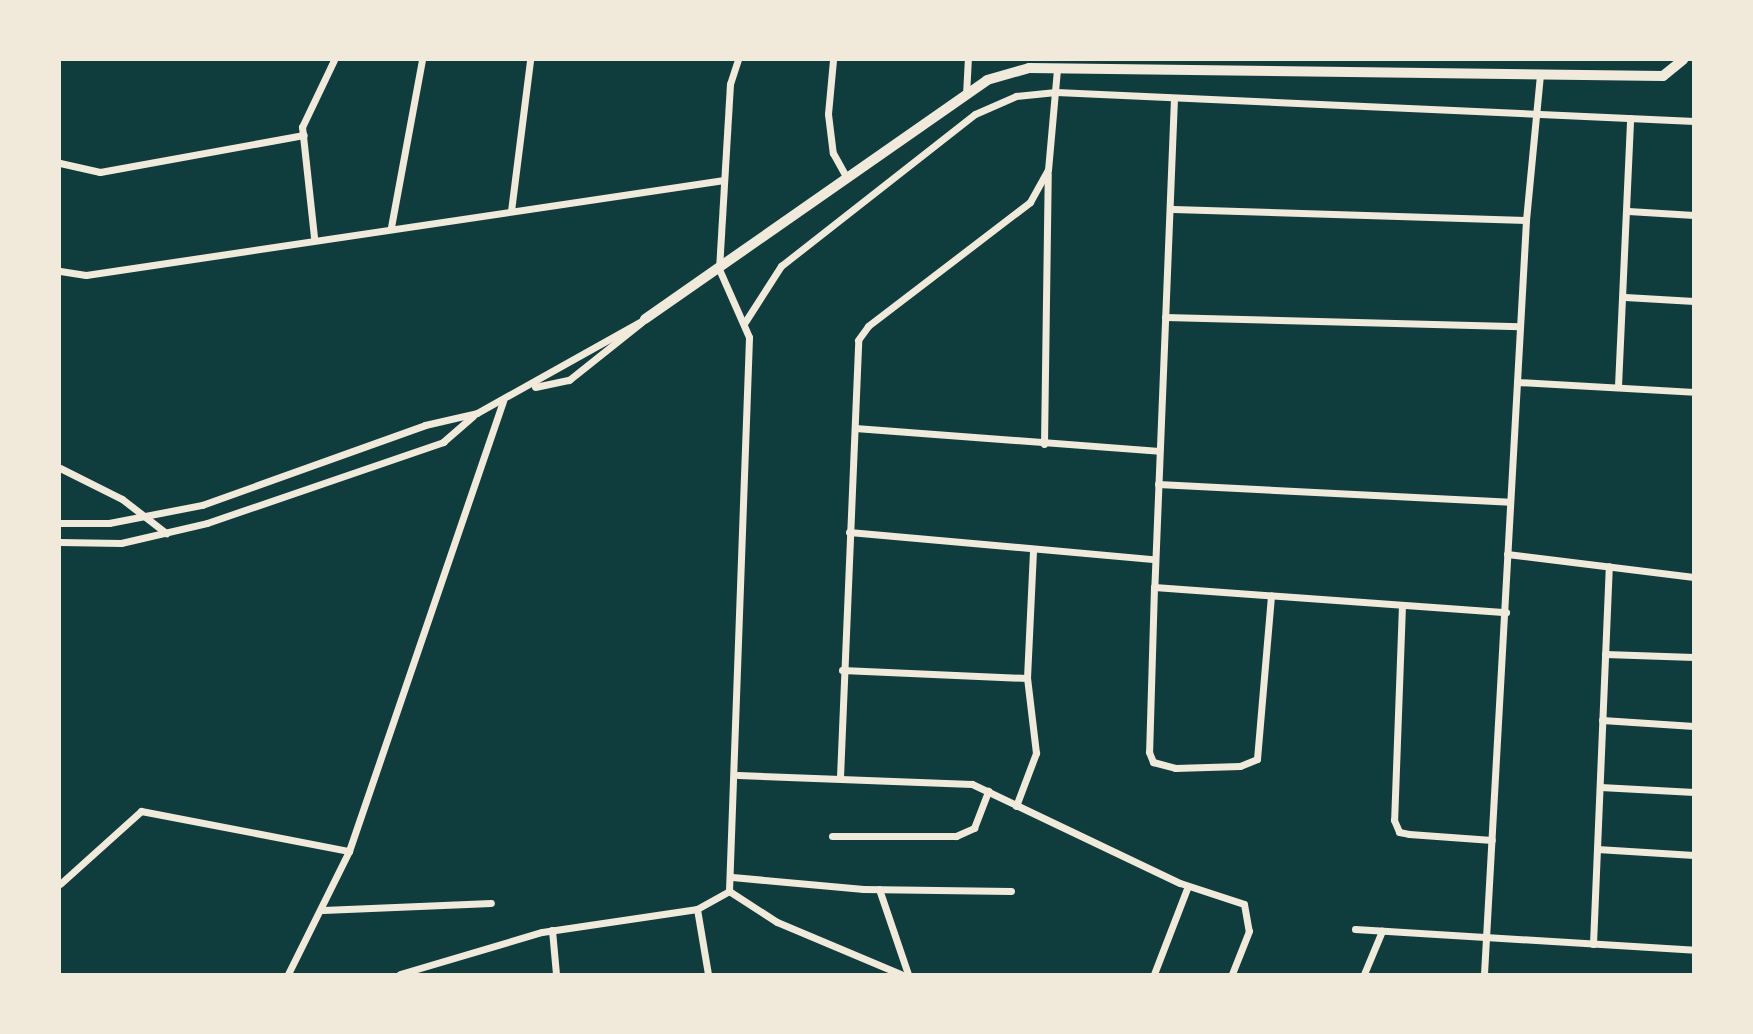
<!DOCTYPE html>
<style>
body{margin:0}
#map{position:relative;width:1753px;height:1034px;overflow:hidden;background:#0f3d3e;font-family:"Exo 2",sans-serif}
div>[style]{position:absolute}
.minor>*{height:7px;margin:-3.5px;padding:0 3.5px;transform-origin:3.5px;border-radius:3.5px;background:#f1e9da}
.secondary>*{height:10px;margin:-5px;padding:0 5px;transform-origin:5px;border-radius:5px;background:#f1e9da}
span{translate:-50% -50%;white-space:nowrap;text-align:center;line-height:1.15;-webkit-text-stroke:5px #f1e9da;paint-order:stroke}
.frame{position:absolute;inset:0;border:61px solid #f1e9da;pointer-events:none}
</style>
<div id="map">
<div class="minor">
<i style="left:833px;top:60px;width:54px;rotate:95.3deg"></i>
<i style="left:828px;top:114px;width:39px;rotate:83deg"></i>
<i style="left:833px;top:153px;width:26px;rotate:61deg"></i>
<i style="left:966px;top:95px;width:35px;rotate:-87deg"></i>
<i style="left:1174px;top:98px;width:489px;rotate:92.3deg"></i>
<i style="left:1154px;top:587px;width:353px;rotate:4.1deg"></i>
<i style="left:60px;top:163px;width:41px;rotate:12.7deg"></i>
<i style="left:100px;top:172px;width:207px;rotate:-10.3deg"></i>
<i style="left:1173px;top:209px;width:353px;rotate:1.8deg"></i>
<i style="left:511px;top:211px;width:152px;rotate:-82.8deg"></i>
<i style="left:1628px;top:211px;width:66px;rotate:3.5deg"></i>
<i style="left:391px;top:227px;width:170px;rotate:-79.5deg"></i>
<i style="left:314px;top:237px;width:111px;rotate:-96.2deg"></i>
<i style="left:302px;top:127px;width:74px;rotate:-64.5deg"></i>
<i style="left:60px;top:271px;width:26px;rotate:9deg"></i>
<i style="left:86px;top:275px;width:645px;rotate:-8.47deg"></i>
<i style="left:1625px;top:297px;width:69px;rotate:3.3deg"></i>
<i style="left:1165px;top:317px;width:355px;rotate:1.5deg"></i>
<i style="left:745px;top:322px;width:67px;rotate:-57.3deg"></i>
<i style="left:781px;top:266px;width:246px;rotate:-38.1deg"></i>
<i style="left:975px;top:114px;width:45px;rotate:-23.7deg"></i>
<i style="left:1016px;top:96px;width:40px;rotate:-5.7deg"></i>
<i style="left:1056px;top:92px;width:639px;rotate:2.6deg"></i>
<i style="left:1517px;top:382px;width:177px;rotate:3.2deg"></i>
<i style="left:1618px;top:386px;width:268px;rotate:-87.4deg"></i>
<i style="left:535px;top:387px;width:35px;rotate:-12deg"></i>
<i style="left:569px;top:380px;width:93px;rotate:-38.5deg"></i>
<i style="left:855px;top:428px;width:305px;rotate:4.3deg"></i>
<i style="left:1044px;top:444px;width:270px;rotate:-89.2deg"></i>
<i style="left:60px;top:468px;width:69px;rotate:26.6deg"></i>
<i style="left:122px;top:499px;width:56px;rotate:37.7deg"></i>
<i style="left:1158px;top:484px;width:352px;rotate:2.9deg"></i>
<i style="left:60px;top:523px;width:49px"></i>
<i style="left:109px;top:523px;width:95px;rotate:-11deg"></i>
<i style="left:202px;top:505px;width:237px;rotate:-19.7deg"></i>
<i style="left:425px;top:425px;width:53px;rotate:-13deg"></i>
<i style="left:477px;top:413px;width:193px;rotate:-29.2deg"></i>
<i style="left:849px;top:532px;width:305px;rotate:5.1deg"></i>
<i style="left:60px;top:542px;width:61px;rotate:0.9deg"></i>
<i style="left:121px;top:543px;width:88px;rotate:-13.1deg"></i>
<i style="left:207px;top:523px;width:250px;rotate:-18.9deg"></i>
<i style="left:443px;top:442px;width:40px;rotate:-41deg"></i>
<i style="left:1507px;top:554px;width:188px;rotate:7deg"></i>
<i style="left:1154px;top:587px;width:165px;rotate:91.7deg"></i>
<i style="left:1149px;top:752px;width:11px;rotate:68deg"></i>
<i style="left:1153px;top:762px;width:23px;rotate:15deg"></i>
<i style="left:1175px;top:768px;width:65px;rotate:-1.8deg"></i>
<i style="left:1240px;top:766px;width:18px;rotate:-22deg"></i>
<i style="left:1257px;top:759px;width:164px;rotate:-85.1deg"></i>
<i style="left:1402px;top:605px;width:215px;rotate:92.1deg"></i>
<i style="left:1394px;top:820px;width:13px;rotate:67deg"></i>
<i style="left:1399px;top:832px;width:10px;rotate:11deg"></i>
<i style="left:1409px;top:834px;width:83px;rotate:4.1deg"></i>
<i style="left:1605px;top:654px;width:89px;rotate:1.9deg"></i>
<i style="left:842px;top:670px;width:185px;rotate:2.5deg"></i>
<i style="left:1027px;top:678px;width:127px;rotate:-87.3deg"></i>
<i style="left:1602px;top:720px;width:92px;rotate:3.7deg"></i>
<i style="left:738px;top:775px;width:234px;rotate:2.2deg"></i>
<i style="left:972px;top:784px;width:230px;rotate:25.5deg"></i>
<i style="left:1180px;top:883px;width:67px;rotate:18.2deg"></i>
<i style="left:1244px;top:904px;width:27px;rotate:80deg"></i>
<i style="left:1249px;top:931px;width:46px;rotate:111.6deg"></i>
<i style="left:840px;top:777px;width:437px;rotate:-87.6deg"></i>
<i style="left:858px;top:340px;width:17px;rotate:-54deg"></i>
<i style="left:868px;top:326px;width:204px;rotate:-37.4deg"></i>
<i style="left:1030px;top:202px;width:37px;rotate:-61deg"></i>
<i style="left:1048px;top:170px;width:101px;rotate:-84.9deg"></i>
<i style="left:1600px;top:787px;width:94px;rotate:3deg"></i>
<i style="left:1016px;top:806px;width:57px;rotate:-69.3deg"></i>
<i style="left:1036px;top:753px;width:76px;rotate:-96.8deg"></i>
<i style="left:832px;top:836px;width:124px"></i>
<i style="left:956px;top:836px;width:20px;rotate:-24deg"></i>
<i style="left:974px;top:828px;width:40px;rotate:-69deg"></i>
<i style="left:1597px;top:849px;width:97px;rotate:3.5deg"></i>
<i style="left:732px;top:877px;width:132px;rotate:5.2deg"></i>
<i style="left:863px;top:889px;width:148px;rotate:0.8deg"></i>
<i style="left:60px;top:884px;width:109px;rotate:-42deg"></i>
<i style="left:141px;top:811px;width:212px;rotate:10.9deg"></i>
<i style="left:879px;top:889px;width:90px;rotate:71.2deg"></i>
<i style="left:729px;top:891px;width:57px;rotate:32.9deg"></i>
<i style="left:777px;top:922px;width:134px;rotate:22.8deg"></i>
<i style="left:697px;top:909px;width:66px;rotate:80.4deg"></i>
<i style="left:323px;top:910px;width:168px;rotate:-2.4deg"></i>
<i style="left:1355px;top:929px;width:340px;rotate:3.5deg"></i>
<i style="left:552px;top:930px;width:44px;rotate:84.8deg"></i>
<i style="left:1593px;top:944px;width:378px;rotate:-87.6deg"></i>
<i style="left:288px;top:974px;width:137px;rotate:-63.6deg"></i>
<i style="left:349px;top:851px;width:476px;rotate:-71.1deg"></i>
<i style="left:400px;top:974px;width:148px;rotate:-16.5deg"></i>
<i style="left:542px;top:932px;width:157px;rotate:-8.4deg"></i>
<i style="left:697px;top:909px;width:37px;rotate:-29deg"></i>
<i style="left:729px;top:891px;width:554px;rotate:-87.93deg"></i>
<i style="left:749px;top:337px;width:74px;rotate:-113.8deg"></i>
<i style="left:719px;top:269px;width:185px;rotate:-86.6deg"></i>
<i style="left:730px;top:84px;width:25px;rotate:-72deg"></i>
<i style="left:1154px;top:974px;width:94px;rotate:-68.9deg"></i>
<i style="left:1364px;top:974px;width:47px;rotate:-67.3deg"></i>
<i style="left:1484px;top:974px;width:755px;rotate:-86.81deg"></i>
<i style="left:1526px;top:220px;width:146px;rotate:-84.5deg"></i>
</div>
<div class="secondary">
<i style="left:645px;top:319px;width:417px;rotate:-34.9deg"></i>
<i style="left:987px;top:80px;width:44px;rotate:-15.9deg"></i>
<i style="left:1029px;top:68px;width:634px;rotate:0.72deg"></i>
<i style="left:1663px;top:76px;width:26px;rotate:-39deg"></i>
</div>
<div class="frame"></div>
</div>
